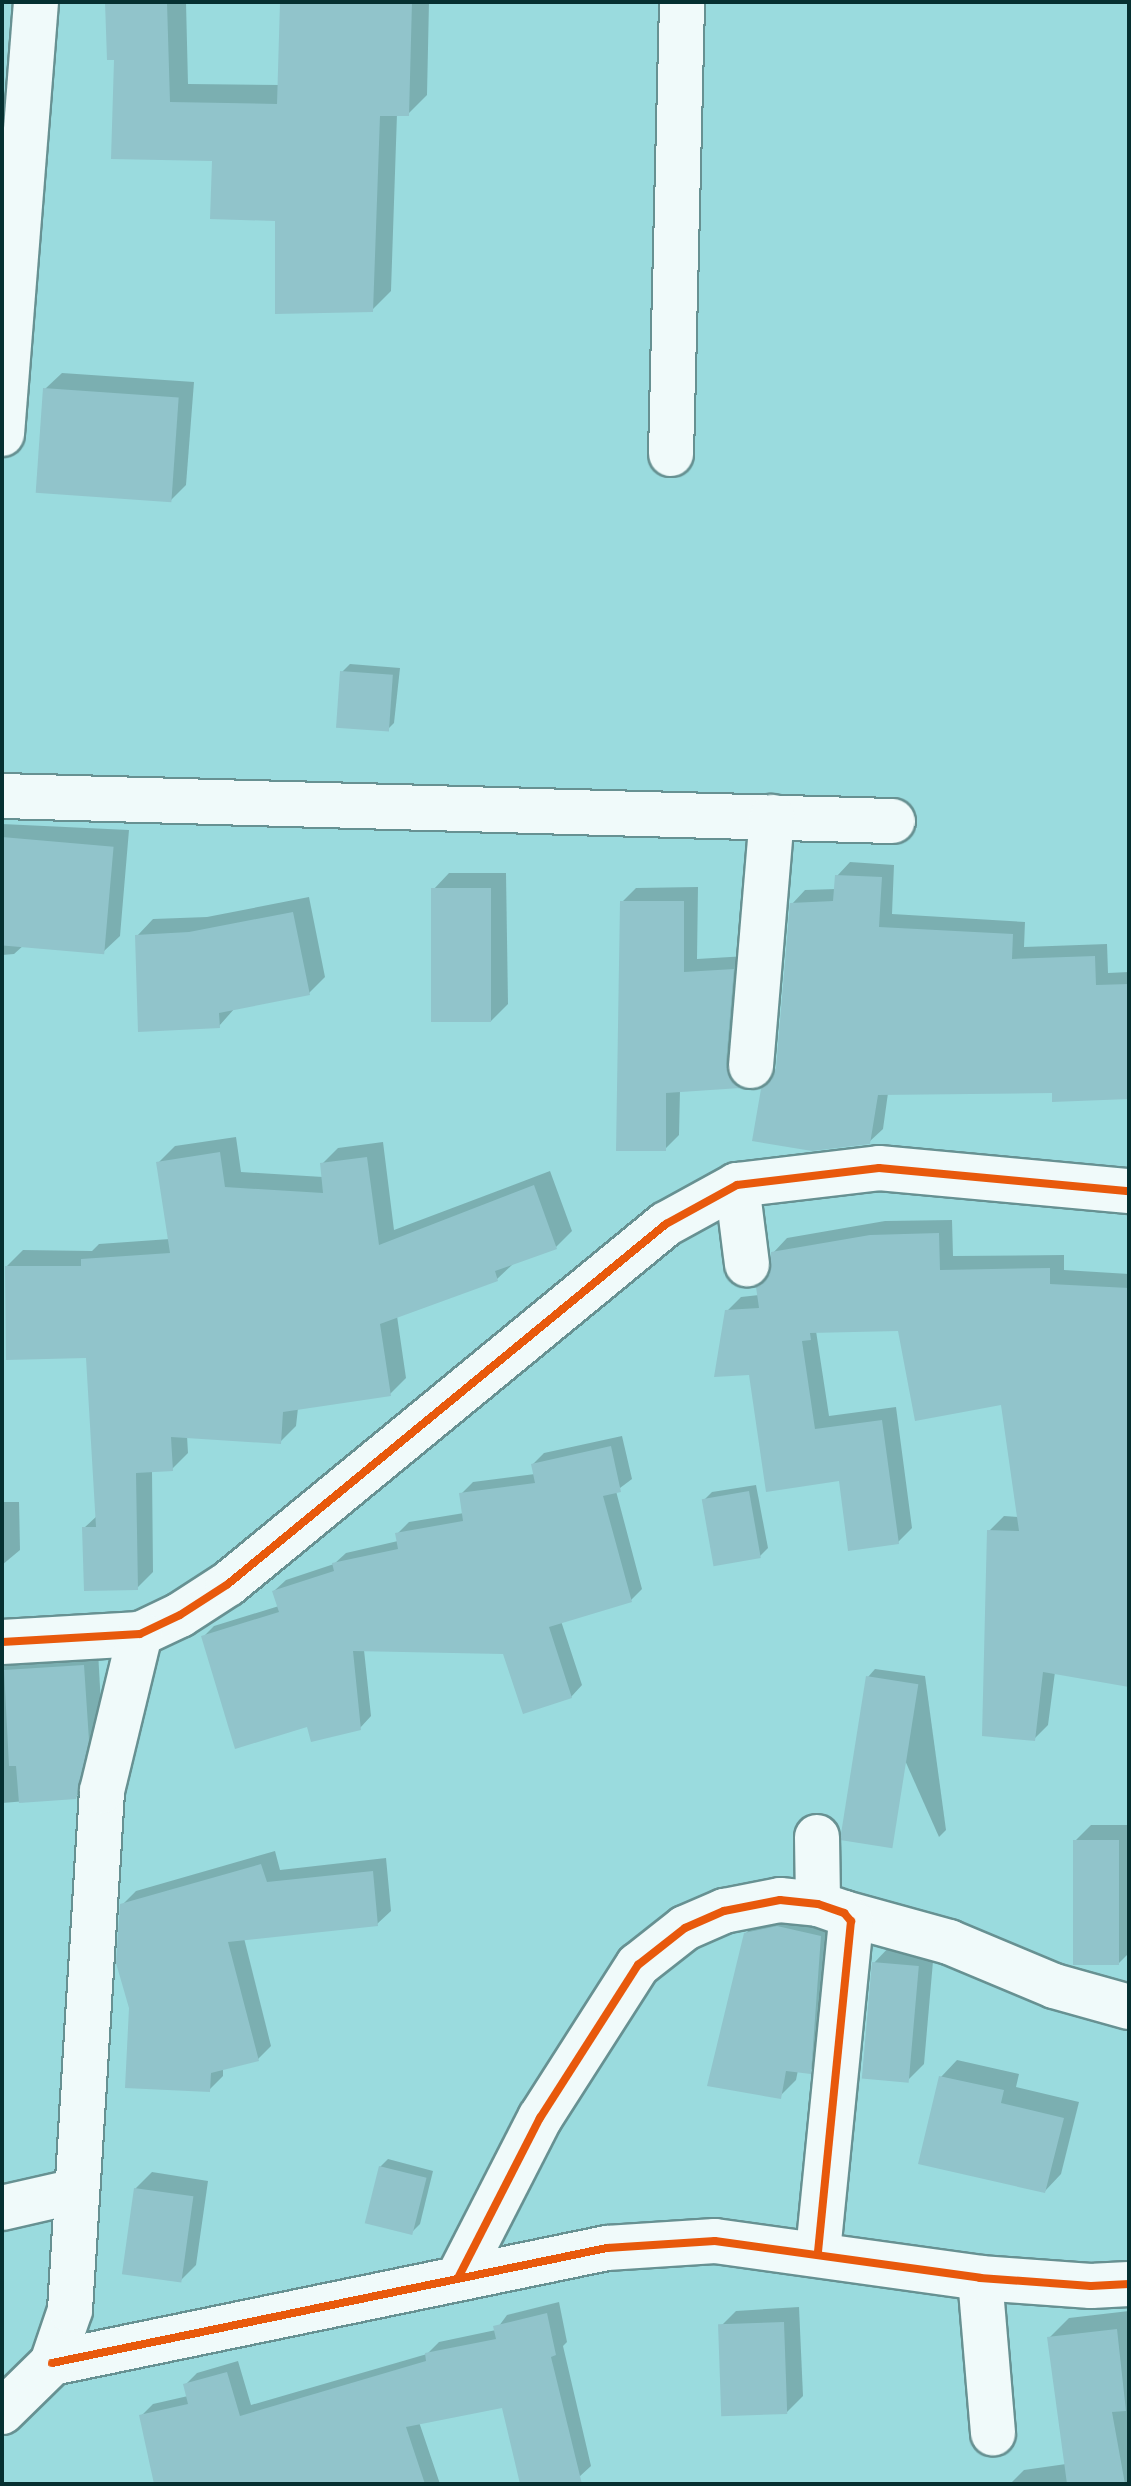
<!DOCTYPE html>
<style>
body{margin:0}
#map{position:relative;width:1131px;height:2486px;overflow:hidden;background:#9adbde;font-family:"Titillium Web",sans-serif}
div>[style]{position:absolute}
.shadow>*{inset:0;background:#0003}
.building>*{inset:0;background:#91c4cb;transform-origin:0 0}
.roads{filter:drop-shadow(2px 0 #679192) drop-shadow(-2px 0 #679192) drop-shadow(0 2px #679192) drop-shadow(0 -2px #679192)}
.minor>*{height:44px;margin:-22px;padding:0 22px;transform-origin:22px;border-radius:22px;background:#f0fafa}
.cycleway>*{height:8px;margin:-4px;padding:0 4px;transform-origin:4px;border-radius:4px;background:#e8590c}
span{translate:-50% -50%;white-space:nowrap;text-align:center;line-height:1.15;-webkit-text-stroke:7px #b9fbfc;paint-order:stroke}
.frame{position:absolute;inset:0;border:4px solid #063031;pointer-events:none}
</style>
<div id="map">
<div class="shadow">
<i style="clip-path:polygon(107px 2px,186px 2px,188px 84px,280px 85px,282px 2px,429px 2px,427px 95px,408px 114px,397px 114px,391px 291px,372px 310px,117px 58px)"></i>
<i style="clip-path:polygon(62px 373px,194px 382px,186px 485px,170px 501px,45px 389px)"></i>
<i style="clip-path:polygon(350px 664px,400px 668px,394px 723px,386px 731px,342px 672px)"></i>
<i style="clip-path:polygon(2px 824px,129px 830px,120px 936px,103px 952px,24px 945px,14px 954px,2px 955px)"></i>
<i style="clip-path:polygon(850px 862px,894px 865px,892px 914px,1025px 922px,1024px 947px,1107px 944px,1108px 973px,1129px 972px,1129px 1097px,1054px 1091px,888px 1093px,883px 1129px,869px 1142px,778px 1069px,792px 904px,805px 890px,836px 889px,837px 876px)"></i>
<i style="clip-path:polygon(449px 873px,506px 873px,508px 1004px,491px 1021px,433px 890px)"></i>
<i style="clip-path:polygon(698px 887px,697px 959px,747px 956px,752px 1073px,739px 1086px,680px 1090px,679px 1135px,665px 1149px,622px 902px,636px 888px)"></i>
<i style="clip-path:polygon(309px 897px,325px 977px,309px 993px,235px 1008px,219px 1026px,137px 936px,153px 919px,207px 917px)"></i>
<i style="clip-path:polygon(236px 1137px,241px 1172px,323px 1177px,322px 1164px,338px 1148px,383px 1142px,394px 1230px,550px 1171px,572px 1231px,556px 1247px,514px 1263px,497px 1279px,397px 1316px,406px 1378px,390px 1394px,298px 1408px,296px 1426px,280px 1442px,187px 1436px,188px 1453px,172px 1469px,152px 1470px,153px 1572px,137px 1588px,84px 1528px,98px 1515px,88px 1356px,7px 1266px,23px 1250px,92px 1251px,99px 1244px,170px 1239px,159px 1162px,175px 1146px)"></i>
<i style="clip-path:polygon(952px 1220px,953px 1256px,1064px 1255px,1064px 1270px,1129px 1274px,1129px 1685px,1055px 1672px,1048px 1725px,1034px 1739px,989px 1531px,1004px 1516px,1019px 1517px,1003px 1403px,899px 1329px,816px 1331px,829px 1416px,896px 1407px,912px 1528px,898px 1542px,751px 1372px,727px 1311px,741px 1297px,759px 1295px,772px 1274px,773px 1253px,787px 1238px,885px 1221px)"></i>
<i style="clip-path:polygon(622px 1436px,632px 1479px,616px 1491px,642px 1589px,631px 1600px,561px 1621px,582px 1685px,571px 1697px,505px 1652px,364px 1650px,371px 1716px,360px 1728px,308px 1724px,203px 1637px,214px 1626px,279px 1606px,274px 1591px,286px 1580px,334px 1564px,346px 1553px,398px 1541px,397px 1534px,409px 1522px,464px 1513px,461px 1494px,473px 1482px,535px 1474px,533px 1464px,544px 1453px)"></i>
<i style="clip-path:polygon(756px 1485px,768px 1548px,760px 1556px,704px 1500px,712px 1492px)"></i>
<i style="clip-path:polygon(2px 1502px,19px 1502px,20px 1550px,2px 1565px)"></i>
<i style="clip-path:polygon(98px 1651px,102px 1724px,90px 1782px,76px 1797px,2px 1803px,2px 1657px)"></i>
<i style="clip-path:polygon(875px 1669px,925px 1676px,946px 1830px,939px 1837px,868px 1677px)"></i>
<i style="clip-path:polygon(1091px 1825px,1129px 1825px,1129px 1953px,1118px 1964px,1075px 1841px)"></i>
<i style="clip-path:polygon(275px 1851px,280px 1870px,386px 1858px,391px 1911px,377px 1924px,244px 1938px,271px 2046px,258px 2059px,223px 2068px,223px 2076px,209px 2090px,131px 2008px,122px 1905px,136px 1891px)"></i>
<i style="clip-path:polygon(762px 1917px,836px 1920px,826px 2055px,810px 2071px,798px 2070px,796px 2080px,780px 2096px,745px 1934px)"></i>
<i style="clip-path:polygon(890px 1946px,934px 1950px,924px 2064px,908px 2080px,874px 1963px)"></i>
<i style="clip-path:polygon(957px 2060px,1019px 2074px,1016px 2087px,1079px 2102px,1061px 2174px,1045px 2191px,941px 2077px)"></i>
<i style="clip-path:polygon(388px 2159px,433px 2171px,420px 2224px,412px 2232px,380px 2167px)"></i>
<i style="clip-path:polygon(152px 2172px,208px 2181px,196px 2265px,180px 2281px,135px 2189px)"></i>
<i style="clip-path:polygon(559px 2302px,567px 2342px,563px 2346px,591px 2466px,579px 2477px,522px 2484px,504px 2406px,419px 2422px,440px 2484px,156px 2484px,141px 2416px,153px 2404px,188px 2396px,185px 2385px,197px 2373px,238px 2361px,251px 2405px,427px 2354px,439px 2342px,496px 2330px,507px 2315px)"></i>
<i style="clip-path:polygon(799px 2307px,803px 2396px,787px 2412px,720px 2327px,736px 2311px)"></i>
<i style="clip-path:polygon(1129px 2311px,1129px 2484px,1010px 2484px,1024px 2470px,1066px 2464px,1049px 2338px,1069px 2318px)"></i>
</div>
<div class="building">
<i style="clip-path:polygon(105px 2px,167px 2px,170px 102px,277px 104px,280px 2px,412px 2px,409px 116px,380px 116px,373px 312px,275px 314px,275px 221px,210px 219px,212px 161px,111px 159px,114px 60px,107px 60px)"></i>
<i style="left:43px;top:388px;width:136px;height:105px;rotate:4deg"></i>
<i style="left:340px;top:671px;width:53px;height:57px;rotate:4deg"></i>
<i style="left:2px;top:837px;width:112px;height:108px;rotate:5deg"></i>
<i style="clip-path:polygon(835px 875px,882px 877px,879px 927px,1013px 934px,1012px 959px,1095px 956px,1096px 985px,1129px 984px,1129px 1099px,1052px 1102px,1052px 1093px,878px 1095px,870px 1144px,812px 1151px,752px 1141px,761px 1089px,776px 1068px,790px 903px,833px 901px)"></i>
<i style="left:491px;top:888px;width:134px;height:60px;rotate:90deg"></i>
<i style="clip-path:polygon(620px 901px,684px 901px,684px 972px,734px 969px,726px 1064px,729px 1077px,740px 1088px,666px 1093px,666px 1151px,616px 1151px)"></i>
<i style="clip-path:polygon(293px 912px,310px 995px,219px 1013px,220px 1028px,138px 1032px,135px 935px,189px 932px)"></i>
<i style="clip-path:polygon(220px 1152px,225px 1187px,323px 1193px,320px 1163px,367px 1157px,379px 1245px,534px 1185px,557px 1249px,495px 1271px,498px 1281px,380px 1324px,391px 1396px,283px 1412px,281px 1444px,171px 1437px,173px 1471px,136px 1473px,138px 1590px,84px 1591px,82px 1527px,96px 1527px,86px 1358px,6px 1360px,5px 1266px,81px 1266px,81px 1259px,170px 1253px,156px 1162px)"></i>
<i style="clip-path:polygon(939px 1233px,940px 1270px,1050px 1268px,1050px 1284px,1129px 1288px,1129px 1687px,1043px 1672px,1035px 1741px,982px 1736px,987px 1530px,1019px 1531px,1001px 1405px,915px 1421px,898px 1331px,810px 1333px,811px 1340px,802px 1341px,815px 1429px,882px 1420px,899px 1544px,848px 1551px,839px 1481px,766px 1492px,749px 1375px,714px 1377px,725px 1310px,759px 1308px,756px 1287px,770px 1274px,771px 1252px,870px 1235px)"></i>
<i style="clip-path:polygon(611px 1446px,621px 1492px,603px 1496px,632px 1602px,549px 1627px,572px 1698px,523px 1714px,503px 1654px,353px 1651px,361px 1730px,311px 1742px,307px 1727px,235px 1749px,201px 1636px,279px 1612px,272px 1591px,334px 1571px,332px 1563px,398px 1549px,395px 1533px,463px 1521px,459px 1493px,535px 1483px,531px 1464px)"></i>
<i style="left:749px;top:1491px;width:68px;height:48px;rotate:80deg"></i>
<i style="clip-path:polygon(84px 1665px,89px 1740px,76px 1799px,19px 1803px,16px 1766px,9px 1766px,4px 1670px)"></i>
<i style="left:866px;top:1676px;width:53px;height:166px;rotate:9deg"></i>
<i style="left:1073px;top:1840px;width:46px;height:125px"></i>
<i style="clip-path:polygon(261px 1864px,267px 1882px,373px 1871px,378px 1926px,228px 1942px,259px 2061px,211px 2073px,210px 2092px,125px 2088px,129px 2008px,116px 1963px,120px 1904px)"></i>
<i style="clip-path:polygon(777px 1926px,821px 1936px,811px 2074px,786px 2071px,781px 2099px,707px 2086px,744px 1933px)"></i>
<i style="left:872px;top:1962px;width:47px;height:117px;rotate:5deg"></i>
<i style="clip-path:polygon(939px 2076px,1004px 2090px,1001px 2103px,1064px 2118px,1045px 2193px,918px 2164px)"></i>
<i style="left:379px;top:2166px;width:49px;height:59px;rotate:14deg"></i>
<i style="left:134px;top:2188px;width:60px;height:87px;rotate:8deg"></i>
<i style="clip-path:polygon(547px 2313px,556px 2355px,551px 2357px,582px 2484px,520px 2484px,502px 2408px,406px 2427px,425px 2484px,154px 2484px,139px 2415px,188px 2404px,183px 2384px,227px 2372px,240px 2416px,426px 2361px,425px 2353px,496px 2339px,493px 2326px)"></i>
<i style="left:784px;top:2322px;width:92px;height:66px;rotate:88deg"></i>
<i style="clip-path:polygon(1117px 2329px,1126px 2411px,1112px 2412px,1125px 2484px,1067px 2484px,1047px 2337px)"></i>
</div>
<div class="roads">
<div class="minor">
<i style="left:2px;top:434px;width:433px;rotate:-85.5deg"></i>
<i style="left:671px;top:454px;width:452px;rotate:-88.6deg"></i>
<i style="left:2px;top:796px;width:891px;rotate:1.61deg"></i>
<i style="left:751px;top:1066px;width:250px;rotate:-85.2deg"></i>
<i style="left:737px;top:1185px;width:80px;rotate:82.8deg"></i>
<i style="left:2px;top:1642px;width:138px;rotate:-3.3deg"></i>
<i style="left:140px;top:1634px;width:44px;rotate:-25.4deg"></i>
<i style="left:180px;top:1615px;width:57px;rotate:-32.9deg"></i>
<i style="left:228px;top:1584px;width:567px;rotate:-39.42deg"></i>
<i style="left:666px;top:1224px;width:81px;rotate:-28.8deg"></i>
<i style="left:737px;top:1185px;width:143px;rotate:-6.8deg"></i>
<i style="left:879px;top:1168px;width:251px;rotate:5.3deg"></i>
<i style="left:817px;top:1837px;width:67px;rotate:89.1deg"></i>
<i style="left:844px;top:1913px;width:109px;rotate:15.4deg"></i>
<i style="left:949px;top:1942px;width:114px;rotate:22.7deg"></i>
<i style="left:1054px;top:1986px;width:78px;rotate:15.6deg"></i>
<i style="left:2px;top:2208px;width:76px;rotate:-12.9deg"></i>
<i style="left:459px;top:2276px;width:178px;rotate:-62.9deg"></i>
<i style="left:540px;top:2118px;width:182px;rotate:-57.4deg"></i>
<i style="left:638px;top:1965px;width:60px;rotate:-38.2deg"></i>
<i style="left:685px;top:1928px;width:43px;rotate:-23.6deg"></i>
<i style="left:724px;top:1911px;width:57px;rotate:-11.1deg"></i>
<i style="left:780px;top:1900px;width:38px;rotate:6deg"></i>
<i style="left:818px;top:1904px;width:28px;rotate:19deg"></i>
<i style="left:844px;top:1913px;width:11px;rotate:49deg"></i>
<i style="left:851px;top:1921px;width:334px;rotate:95.7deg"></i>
<i style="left:980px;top:2278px;width:156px;rotate:85.2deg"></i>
<i style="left:52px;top:2363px;width:567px;rotate:-11.71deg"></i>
<i style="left:607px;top:2248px;width:108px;rotate:-3.7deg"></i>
<i style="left:715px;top:2241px;width:268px;rotate:7.9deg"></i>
<i style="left:980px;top:2278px;width:111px;rotate:4.1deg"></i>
<i style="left:1091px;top:2286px;width:38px;rotate:-3deg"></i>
<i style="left:2px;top:2412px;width:70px;rotate:-44.4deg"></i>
<i style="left:52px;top:2363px;width:56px;rotate:-71.2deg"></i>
<i style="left:70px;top:2310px;width:520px;rotate:-86.47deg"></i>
<i style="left:102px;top:1791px;width:162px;rotate:-76.4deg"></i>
</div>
</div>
<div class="cycleway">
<i style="left:2px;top:1642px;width:138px;rotate:-3.3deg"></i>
<i style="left:140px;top:1634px;width:44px;rotate:-25.4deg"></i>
<i style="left:180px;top:1615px;width:57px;rotate:-32.9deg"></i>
<i style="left:228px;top:1584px;width:567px;rotate:-39.42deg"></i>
<i style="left:666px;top:1224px;width:81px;rotate:-28.8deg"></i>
<i style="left:737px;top:1185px;width:143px;rotate:-6.8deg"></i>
<i style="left:879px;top:1168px;width:251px;rotate:5.3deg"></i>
<i style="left:459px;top:2276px;width:178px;rotate:-62.9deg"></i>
<i style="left:540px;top:2118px;width:182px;rotate:-57.4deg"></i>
<i style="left:638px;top:1965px;width:60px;rotate:-38.2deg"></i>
<i style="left:685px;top:1928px;width:43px;rotate:-23.6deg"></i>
<i style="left:724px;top:1911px;width:57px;rotate:-11.1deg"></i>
<i style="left:780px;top:1900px;width:38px;rotate:6deg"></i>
<i style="left:818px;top:1904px;width:28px;rotate:19deg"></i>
<i style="left:844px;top:1913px;width:11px;rotate:49deg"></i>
<i style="left:851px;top:1921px;width:334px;rotate:95.7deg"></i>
<i style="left:52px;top:2363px;width:567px;rotate:-11.71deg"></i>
<i style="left:607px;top:2248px;width:108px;rotate:-3.7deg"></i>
<i style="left:715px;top:2241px;width:268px;rotate:7.9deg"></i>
<i style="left:980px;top:2278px;width:111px;rotate:4.1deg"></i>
<i style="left:1091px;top:2286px;width:38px;rotate:-3deg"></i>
</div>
<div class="frame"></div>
</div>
